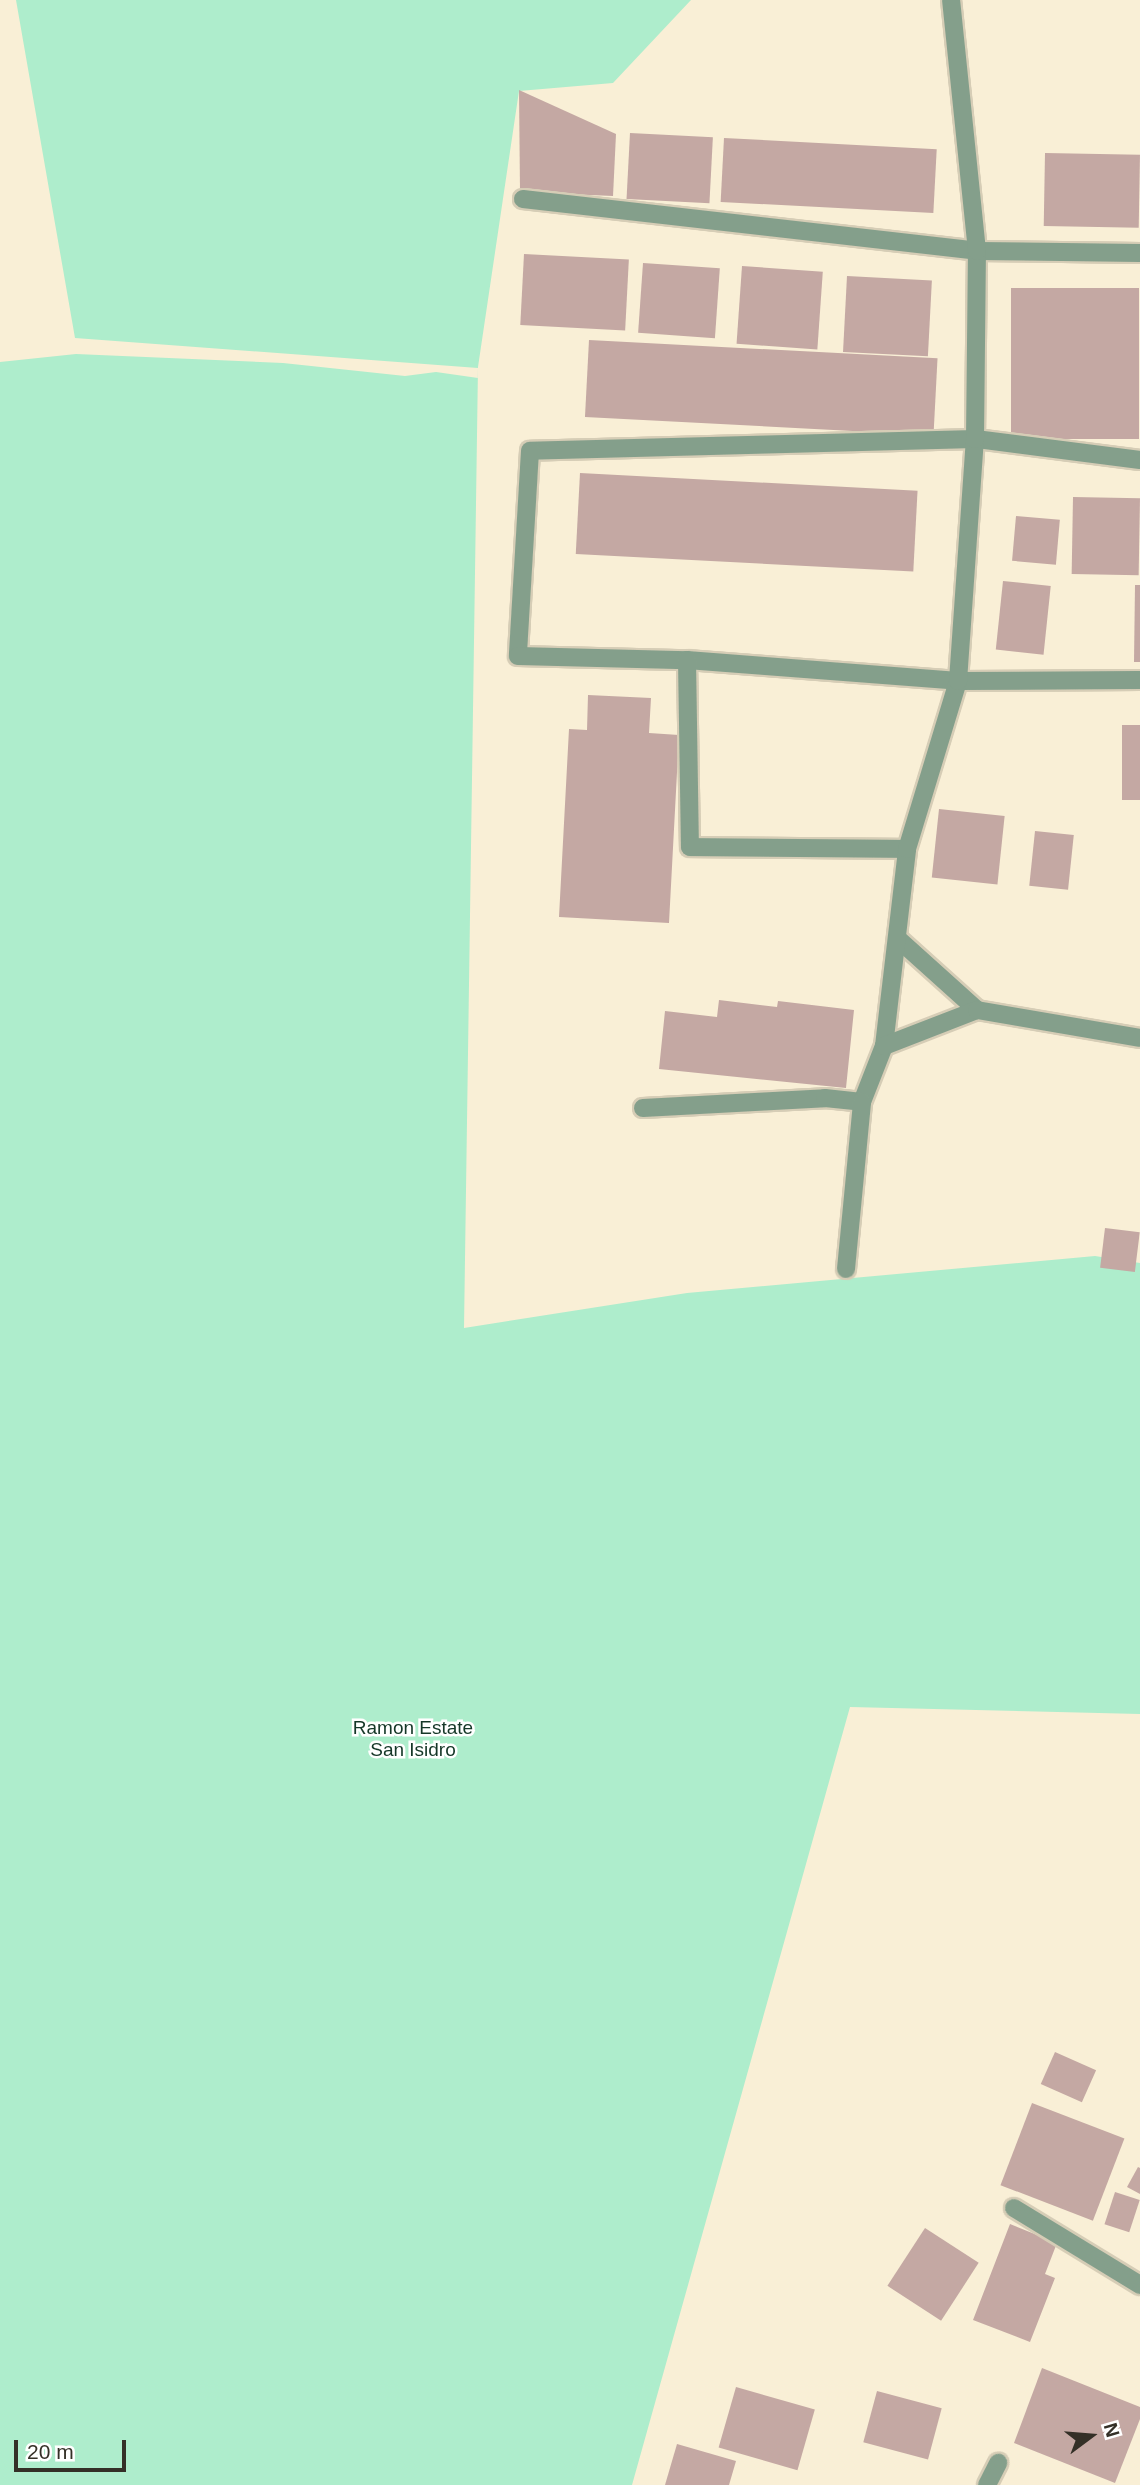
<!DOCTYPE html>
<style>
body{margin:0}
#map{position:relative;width:1140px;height:2485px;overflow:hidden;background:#f9efd6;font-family:Arial,sans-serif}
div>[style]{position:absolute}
.green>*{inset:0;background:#aeedcc}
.building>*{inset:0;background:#c4a8a3;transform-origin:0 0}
.roads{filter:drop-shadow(2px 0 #d6cdb6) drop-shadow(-2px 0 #d6cdb6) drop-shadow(0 2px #d6cdb6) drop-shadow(0 -2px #d6cdb6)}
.street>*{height:18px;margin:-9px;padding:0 9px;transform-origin:9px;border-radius:9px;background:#849f8b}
span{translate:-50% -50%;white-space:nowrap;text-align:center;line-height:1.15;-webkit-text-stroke:5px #fff;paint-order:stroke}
.park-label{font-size:19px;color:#153728}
.north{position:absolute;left:1056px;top:2401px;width:70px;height:70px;-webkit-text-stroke:5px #fff;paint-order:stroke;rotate:74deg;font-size:19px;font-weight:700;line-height:28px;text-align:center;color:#343027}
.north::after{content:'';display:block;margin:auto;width:24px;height:32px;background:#343027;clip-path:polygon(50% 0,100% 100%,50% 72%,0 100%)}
.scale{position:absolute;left:14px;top:2440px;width:112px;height:32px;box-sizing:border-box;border:4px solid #343027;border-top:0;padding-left:9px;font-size:21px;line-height:24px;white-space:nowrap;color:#343027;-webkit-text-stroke:5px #fff;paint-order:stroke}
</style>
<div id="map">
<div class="green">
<i style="clip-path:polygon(16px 0,691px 0,613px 83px,519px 91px,478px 367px,464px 1328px,687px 1293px,1095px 1256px,1140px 1263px,1140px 1714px,850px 1707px,632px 2485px,0 2485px,0 362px,76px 354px,283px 363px,405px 376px,436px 372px,478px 378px,478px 368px,75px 338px)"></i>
</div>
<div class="building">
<i style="clip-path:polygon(519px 90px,616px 134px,613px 196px,520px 192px)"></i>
<i style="left:630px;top:133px;width:83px;height:66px;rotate:3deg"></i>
<i style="left:724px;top:138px;width:213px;height:64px;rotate:3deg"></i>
<i style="left:1045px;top:153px;width:95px;height:73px;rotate:1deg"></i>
<i style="left:524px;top:254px;width:105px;height:71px;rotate:3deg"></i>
<i style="left:643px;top:263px;width:77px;height:70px;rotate:4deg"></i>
<i style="left:742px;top:266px;width:81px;height:78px;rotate:4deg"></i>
<i style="left:847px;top:276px;width:85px;height:76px;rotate:3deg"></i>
<i style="left:1011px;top:288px;width:128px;height:151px"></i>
<i style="left:589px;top:340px;width:349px;height:77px;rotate:3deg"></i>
<i style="left:580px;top:473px;width:338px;height:81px;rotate:3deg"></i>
<i style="left:1073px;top:497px;width:67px;height:77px;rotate:1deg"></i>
<i style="left:1016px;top:516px;width:44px;height:45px;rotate:5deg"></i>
<i style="left:1003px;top:581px;width:48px;height:69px;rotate:6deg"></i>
<i style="clip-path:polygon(1135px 585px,1140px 585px,1140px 662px,1134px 662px)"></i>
<i style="clip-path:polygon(588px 695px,651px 698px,649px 733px,679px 735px,669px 923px,559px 917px,569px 729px,587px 730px)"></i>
<i style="left:1122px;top:725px;width:18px;height:75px"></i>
<i style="left:939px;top:809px;width:66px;height:69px;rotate:6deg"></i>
<i style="left:1035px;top:831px;width:39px;height:55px;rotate:6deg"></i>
<i style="clip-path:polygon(719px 1000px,777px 1007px,778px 1001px,854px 1010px,846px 1088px,659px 1069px,665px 1011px,717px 1017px)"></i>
<i style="left:1105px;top:1228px;width:35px;height:40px;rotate:7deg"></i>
<i style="left:1055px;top:2052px;width:45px;height:35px;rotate:24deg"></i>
<i style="left:1032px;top:2103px;width:99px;height:88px;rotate:21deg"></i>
<i style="clip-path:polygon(1138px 2167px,1140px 2168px,1140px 2194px,1127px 2187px)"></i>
<i style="left:1115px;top:2192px;width:26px;height:34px;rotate:18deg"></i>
<i style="clip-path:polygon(1010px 2224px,1057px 2243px,1045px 2274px,1055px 2278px,1030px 2342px,973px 2320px)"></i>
<i style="left:925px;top:2228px;width:64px;height:69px;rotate:33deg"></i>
<i style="clip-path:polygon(1042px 2368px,1140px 2407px,1140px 2419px,1115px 2483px,1014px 2443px)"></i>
<i style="left:736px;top:2387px;width:82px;height:63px;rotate:16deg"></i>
<i style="left:877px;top:2391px;width:67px;height:53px;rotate:15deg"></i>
<i style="clip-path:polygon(677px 2444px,736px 2461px,729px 2485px,665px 2485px)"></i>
</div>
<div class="roads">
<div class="street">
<i style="left:523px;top:199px;width:457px;rotate:6.5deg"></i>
<i style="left:977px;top:251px;width:163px;rotate:0.7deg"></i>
<i style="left:1140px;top:460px;width:166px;rotate:-172.7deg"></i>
<i style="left:975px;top:439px;width:445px;rotate:178.5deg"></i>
<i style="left:530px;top:451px;width:205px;rotate:93.4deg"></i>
<i style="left:518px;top:656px;width:169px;rotate:1.4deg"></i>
<i style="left:687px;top:660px;width:272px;rotate:4.4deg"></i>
<i style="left:958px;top:681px;width:182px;rotate:-0.3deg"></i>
<i style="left:687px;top:660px;width:187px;rotate:89.1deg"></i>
<i style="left:690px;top:847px;width:217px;rotate:0.5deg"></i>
<i style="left:897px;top:938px;width:108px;rotate:42deg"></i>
<i style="left:884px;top:1046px;width:198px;rotate:-83.3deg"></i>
<i style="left:907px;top:849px;width:176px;rotate:-73.1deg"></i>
<i style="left:958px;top:681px;width:243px;rotate:-86deg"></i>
<i style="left:975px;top:439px;width:188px;rotate:-89.4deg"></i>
<i style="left:977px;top:251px;width:252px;rotate:-95.9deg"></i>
<i style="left:643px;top:1108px;width:182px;rotate:-3.1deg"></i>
<i style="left:825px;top:1098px;width:37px;rotate:6deg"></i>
<i style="left:862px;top:1102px;width:60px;rotate:-68.6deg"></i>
<i style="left:884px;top:1046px;width:100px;rotate:-21.2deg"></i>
<i style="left:977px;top:1010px;width:165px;rotate:9.7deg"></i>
<i style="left:846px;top:1269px;width:168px;rotate:-84.5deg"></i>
<i style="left:1014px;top:2208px;width:148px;rotate:31.4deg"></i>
<i style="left:987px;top:2485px;width:25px;rotate:-63deg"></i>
</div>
</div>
<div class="park-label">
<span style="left:413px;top:1739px">Ramon Estate<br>San Isidro</span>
</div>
<div class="north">N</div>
<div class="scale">20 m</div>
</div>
